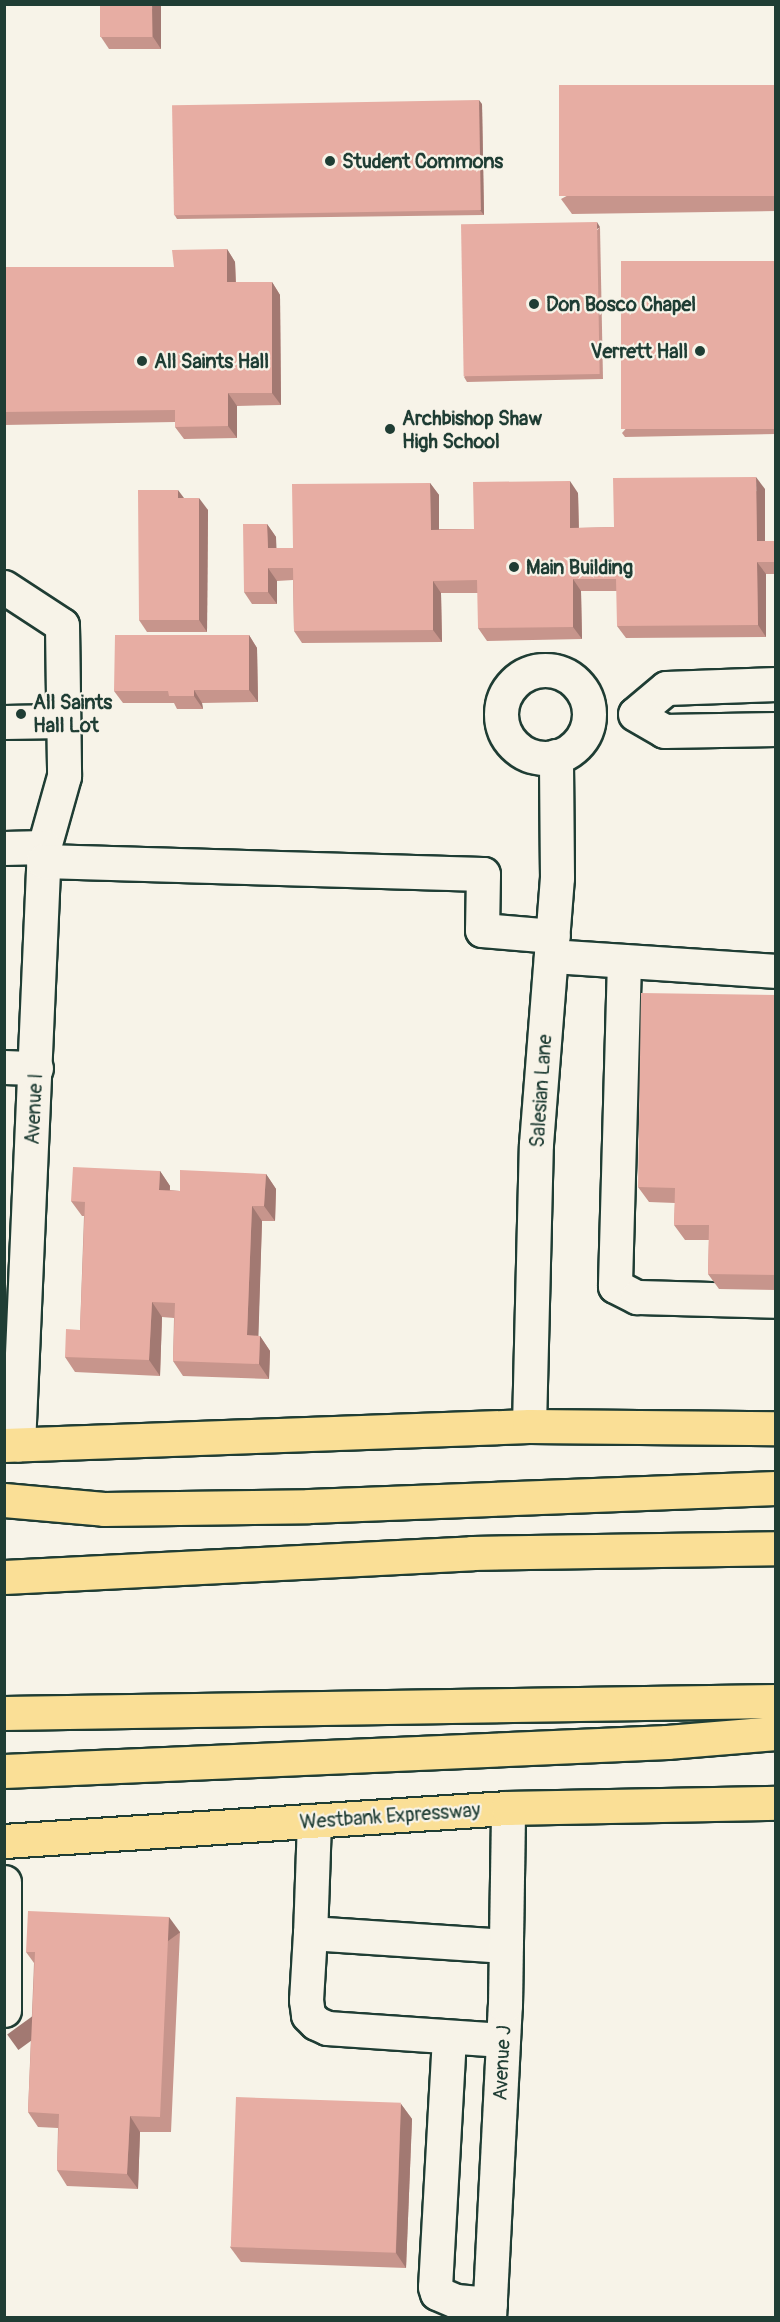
<!DOCTYPE html>
<style>
body{margin:0}
#map{position:relative;width:780px;height:2322px;overflow:hidden;background:#f7f3e8;font-family:Pangolin,sans-serif}
div>[style]{position:absolute}
.roads{filter:drop-shadow(2px 0 #1f3d34) drop-shadow(-2px 0 #1f3d34) drop-shadow(0 2px #1f3d34) drop-shadow(0 -2px #1f3d34)}
.minor>*{height:33px;margin:-16.5px;padding:0 16.5px;transform-origin:16.5px;border-radius:16.5px;background:#f7f3e8}
.minor>.ring{margin:-16.5px;padding:0;box-sizing:content-box;background:none;border:33px solid #f7f3e8;border-radius:50%}
.major>*{height:33px;margin:-16.5px;padding:0 16.5px;transform-origin:16.5px;border-radius:16.5px;background:#fadf96}
.highway>*{height:33px;margin:-16.5px;padding:0 16.5px;transform-origin:16.5px;border-radius:16.5px;background:#fadf96}
.wall>*{inset:0;background:#c7958c}
.shaded-wall>*{inset:0;background:#a27972;transform-origin:0 0}
.building>*{inset:0;background:#e7ada3;transform-origin:0 0}
.dots>*{width:16px;height:16px;translate:-50% -50%;box-sizing:border-box;border:3px solid #f7f3e8;border-radius:50%}
span{translate:-50% -50%;white-space:nowrap;text-align:center;line-height:1.15;-webkit-text-stroke:4.5px #f7f3e8;paint-order:stroke}
.poi-label{font-size:20px;color:#1f3d34;font-weight:700}
.left{translate:0 -50%;text-align:left}
.right{translate:-100% -50%;text-align:right}
.street-label{font-size:20px;color:#1f3d34}
.frame{position:absolute;inset:0;border:6px solid #1f3d34;pointer-events:none}
</style>
<div id="map">
<div class="roads">
<div class="minor">
<i style="left:4px;top:587px;width:69px;rotate:33.2deg"></i>
<i style="left:62px;top:625px;width:151px;rotate:89.2deg"></i>
<i style="left:64px;top:776px;width:74px;rotate:105.7deg"></i>
<i style="left:44px;top:847px;width:598px;rotate:92.49deg"></i>
<i class="ring" style="left:501px;top:670px;width:55px;height:55px"></i>
<i style="left:776px;top:684px;width:110px;rotate:177.9deg"></i>
<i style="left:666px;top:688px;width:40px;rotate:140deg"></i>
<i style="left:635px;top:714px;width:34px;rotate:30deg"></i>
<i style="left:664px;top:731px;width:112px;rotate:-1deg"></i>
<i style="left:4px;top:722px;width:59px;rotate:-1deg"></i>
<i style="left:4px;top:848px;width:40px;rotate:-1.4deg"></i>
<i style="left:43px;top:861px;width:440px;rotate:1.7deg"></i>
<i style="left:483px;top:874px;width:56px;rotate:91deg"></i>
<i style="left:482px;top:930px;width:71px;rotate:4.8deg"></i>
<i style="left:551px;top:956px;width:225px;rotate:3.8deg"></i>
<i style="left:624px;top:961px;width:325px;rotate:91.6deg"></i>
<i style="left:615px;top:1286px;width:25px;rotate:27deg"></i>
<i style="left:637px;top:1297px;width:139px;rotate:1.6deg"></i>
<i style="left:4px;top:1067px;width:32px;rotate:2deg"></i>
<i style="left:529px;top:1426px;width:282px;rotate:-88.6deg"></i>
<i style="left:536px;top:1144px;width:267px;rotate:-85.5deg"></i>
<i style="left:557px;top:878px;width:122px;rotate:-90.5deg"></i>
<i style="left:314px;top:1821px;width:112px;rotate:92deg"></i>
<i style="left:310px;top:1933px;width:196px;rotate:3.8deg"></i>
<i style="left:4px;top:1882px;width:128px;rotate:90deg"></i>
<i style="left:310px;top:1933px;width:67px;rotate:93.4deg"></i>
<i style="left:306px;top:2000px;width:15px;rotate:82deg"></i>
<i style="left:308px;top:2015px;width:11px;rotate:45deg"></i>
<i style="left:316px;top:2023px;width:12px;rotate:24deg"></i>
<i style="left:327px;top:2028px;width:176px;rotate:3.9deg"></i>
<i style="left:449px;top:2037px;width:250px;rotate:93.2deg"></i>
<i style="left:435px;top:2287px;width:6px;rotate:72deg"></i>
<i style="left:437px;top:2293px;width:21px;rotate:23deg"></i>
<i style="left:456px;top:2301px;width:34px;rotate:5deg"></i>
<i style="left:489px;top:2318px;width:313px;rotate:-87.1deg"></i>
<i style="left:505px;top:2005px;width:197px;rotate:-89.1deg"></i>
</div>
<div class="major">
<i style="left:4px;top:1445px;width:525px;rotate:-2.07deg"></i>
<i style="left:529px;top:1426px;width:247px;rotate:0.5deg"></i>
<i style="left:4px;top:1841px;width:505px;rotate:-3.75deg"></i>
<i style="left:508px;top:1808px;width:268px;rotate:-1.1deg"></i>
</div>
<div class="highway">
<i style="left:4px;top:1500px;width:100px;rotate:5.1deg"></i>
<i style="left:104px;top:1509px;width:205px;rotate:-0.8deg"></i>
<i style="left:309px;top:1506px;width:467px;rotate:-2.2deg"></i>
<i style="left:4px;top:1577px;width:469px;rotate:-2.9deg"></i>
<i style="left:472px;top:1553px;width:304px;rotate:-0.9deg"></i>
<i style="left:4px;top:1713px;width:772px;rotate:-0.89deg"></i>
<i style="left:4px;top:1771px;width:664px;rotate:-2.5deg"></i>
<i style="left:667px;top:1742px;width:109px;rotate:-4.7deg"></i>
</div>
</div>
<div class="wall">
<i style="clip-path:polygon(161px 4px,161px 49px,109px 49px,101px 37px)"></i>
<i style="clip-path:polygon(776px 85px,776px 211px,572px 214px,561px 199px)"></i>
<i style="clip-path:polygon(482px 104px,484px 215px,177px 219px,174px 214px)"></i>
<i style="clip-path:polygon(600px 227px,603px 379px,467px 382px,464px 377px)"></i>
<i style="clip-path:polygon(227px 249px,235px 262px,236px 282px,272px 282px,280px 295px,281px 405px,237px 406px,237px 438px,184px 439px,175px 427px,175px 422px,4px 425px,4px 267px,174px 267px)"></i>
<i style="clip-path:polygon(776px 261px,776px 434px,625px 437px,622px 433px)"></i>
<i style="clip-path:polygon(430px 483px,439px 495px,439px 529px,474px 529px,578px 493px,579px 528px,614px 527px,765px 489px,765px 541px,776px 541px,776px 574px,766px 574px,766px 637px,626px 638px,617px 626px,617px 591px,581px 591px,582px 639px,487px 641px,478px 628px,478px 593px,441px 593px,442px 642px,302px 643px,294px 631px,293px 580px,277px 581px,277px 604px,252px 604px,244px 592px,267px 524px,276px 537px,276px 548px,293px 548px)"></i>
<i style="clip-path:polygon(184px 498px,208px 510px,207px 632px,147px 632px,139px 620px)"></i>
<i style="clip-path:polygon(249px 635px,257px 648px,258px 702px,202px 703px,203px 709px,177px 709px,174px 703px,123px 703px,114px 691px)"></i>
<i style="clip-path:polygon(776px 995px,776px 1290px,719px 1289px,708px 1274px,709px 1240px,685px 1240px,674px 1225px,675px 1203px,649px 1202px,638px 1187px)"></i>
<i style="clip-path:polygon(160px 1171px,170px 1186px,170px 1190px,180px 1191px,266px 1174px,276px 1189px,275px 1221px,262px 1221px,258px 1336px,260px 1336px,270px 1351px,269px 1379px,183px 1376px,173px 1361px,174px 1318px,162px 1317px,160px 1376px,75px 1372px,65px 1357px,80px 1330px,84px 1216px,82px 1216px,71px 1201px)"></i>
<i style="clip-path:polygon(180px 1932px,171px 2132px,140px 2132px,138px 2189px,67px 2186px,57px 2170px,58px 2128px,38px 2127px,28px 2112px,34px 1963px,26px 1952px)"></i>
<i style="clip-path:polygon(401px 2104px,412px 2119px,406px 2268px,241px 2262px,230px 2247px)"></i>
</div>
<div class="shaded-wall">
<i style="clip-path:polygon(152px 4px,161px 4px,161px 49px,153px 37px)"></i>
<i style="clip-path:polygon(479px 100px,482px 104px,484px 215px,480px 210px)"></i>
<i style="left:597px;top:222px;width:6px;height:152px;rotate:59deg"></i>
<i style="clip-path:polygon(227px 249px,235px 262px,236px 294px,227px 282px)"></i>
<i style="clip-path:polygon(272px 282px,280px 295px,281px 405px,272px 393px)"></i>
<i style="clip-path:polygon(228px 393px,237px 406px,237px 438px,228px 426px)"></i>
<i style="clip-path:polygon(756px 477px,765px 489px,765px 554px,757px 541px)"></i>
<i style="clip-path:polygon(570px 481px,578px 493px,579px 540px,570px 528px)"></i>
<i style="clip-path:polygon(430px 483px,439px 495px,439px 542px,431px 530px)"></i>
<i style="clip-path:polygon(178px 490px,187px 502px,178px 498px)"></i>
<i style="clip-path:polygon(199px 498px,208px 510px,207px 632px,199px 620px)"></i>
<i style="clip-path:polygon(267px 524px,276px 537px,277px 560px,268px 548px)"></i>
<i style="clip-path:polygon(757px 562px,766px 574px,766px 637px,758px 625px)"></i>
<i style="clip-path:polygon(268px 568px,277px 581px,277px 604px,268px 592px)"></i>
<i style="clip-path:polygon(573px 579px,581px 591px,582px 639px,573px 627px)"></i>
<i style="clip-path:polygon(433px 581px,441px 593px,442px 642px,433px 630px)"></i>
<i style="clip-path:polygon(249px 635px,257px 648px,258px 702px,249px 690px)"></i>
<i style="clip-path:polygon(194px 690px,202px 703px,203px 709px,194px 696px)"></i>
<i style="clip-path:polygon(160px 1171px,170px 1186px,169px 1205px,159px 1190px)"></i>
<i style="clip-path:polygon(266px 1174px,276px 1189px,275px 1221px,264px 1206px)"></i>
<i style="clip-path:polygon(252px 1206px,262px 1221px,258px 1350px,247px 1335px)"></i>
<i style="clip-path:polygon(152px 1302px,162px 1317px,160px 1376px,149px 1360px)"></i>
<i style="clip-path:polygon(260px 1336px,270px 1351px,269px 1379px,259px 1364px)"></i>
<i style="left:169px;top:1917px;width:19px;height:200px;rotate:54deg"></i>
<i style="clip-path:polygon(401px 2104px,412px 2119px,406px 2268px,396px 2253px)"></i>
<i style="clip-path:polygon(130px 2116px,140px 2132px,138px 2189px,127px 2174px)"></i>
</div>
<div class="building">
<i style="left:100px;top:4px;width:52px;height:33px"></i>
<i style="left:776px;top:85px;width:111px;height:217px;rotate:90deg"></i>
<i style="left:479px;top:100px;width:110px;height:307px;rotate:89deg"></i>
<i style="left:597px;top:222px;width:152px;height:136px;rotate:89deg"></i>
<i style="clip-path:polygon(227px 249px,227px 282px,272px 282px,272px 393px,228px 393px,228px 426px,175px 427px,175px 410px,4px 412px,4px 267px,174px 267px,172px 250px)"></i>
<i style="left:776px;top:261px;width:168px;height:155px;rotate:90deg"></i>
<i style="clip-path:polygon(756px 477px,757px 541px,776px 541px,776px 562px,757px 562px,758px 625px,617px 626px,616px 579px,573px 579px,573px 627px,478px 628px,477px 580px,433px 581px,433px 630px,294px 631px,293px 568px,268px 568px,268px 592px,244px 592px,243px 524px,267px 524px,268px 548px,293px 548px,292px 484px,430px 483px,431px 530px,474px 529px,473px 482px,570px 481px,570px 528px,614px 527px,613px 478px)"></i>
<i style="clip-path:polygon(138px 490px,178px 490px,178px 498px,199px 498px,199px 620px,139px 620px)"></i>
<i style="clip-path:polygon(115px 635px,249px 635px,249px 690px,194px 690px,194px 696px,169px 696px,168px 691px,114px 691px)"></i>
<i style="clip-path:polygon(641px 993px,776px 995px,776px 1275px,708px 1274px,709px 1225px,674px 1225px,675px 1188px,638px 1187px)"></i>
<i style="clip-path:polygon(73px 1167px,160px 1171px,159px 1190px,180px 1191px,180px 1170px,266px 1174px,264px 1206px,252px 1206px,247px 1335px,260px 1336px,259px 1364px,173px 1361px,175px 1303px,152px 1302px,149px 1360px,65px 1357px,66px 1329px,80px 1330px,85px 1202px,71px 1201px)"></i>
<i style="clip-path:polygon(28px 1911px,169px 1917px,160px 2117px,130px 2116px,127px 2174px,57px 2170px,59px 2114px,28px 2112px,35px 1952px,26px 1952px)"></i>
<i style="left:236px;top:2097px;width:165px;height:150px;rotate:2deg"></i>
</div>
<div class="dots">
<i style="left:330px;top:161px;background:#1f3d34"></i>
<i style="left:534px;top:304px;background:#1f3d34"></i>
<i style="left:700px;top:351px;background:#1f3d34"></i>
<i style="left:142px;top:361px;background:#1f3d34"></i>
<i style="left:390px;top:429px;background:#1f3d34"></i>
<i style="left:514px;top:567px;background:#1f3d34"></i>
<i style="left:21px;top:714px;background:#1f3d34"></i>
</div>
<div class="poi-label">
<span class="left" style="left:342px;top:161px">Student Commons</span>
<span class="left" style="left:546px;top:304px">Don Bosco Chapel</span>
<span class="right" style="left:688px;top:351px">Verrett Hall</span>
<span class="left" style="left:154px;top:361px">All Saints Hall</span>
<span class="left" style="left:402px;top:430px">Archbishop Shaw<br>High School</span>
<span class="left" style="left:526px;top:567px">Main Building</span>
<span class="left" style="left:33px;top:714px">All Saints<br>Hall Lot</span>
</div>
<div class="street-label">
<span style="left:541px;top:1091px;rotate:-86deg">Salesian Lane</span>
<span style="left:34px;top:1109px;rotate:-87deg">Avenue I</span>
<span style="left:390px;top:1816px;rotate:-4deg">Westbank Expressway</span>
<span style="left:502px;top:2063px;rotate:-87deg">Avenue J</span>
</div>
<div class="frame"></div>
</div>
